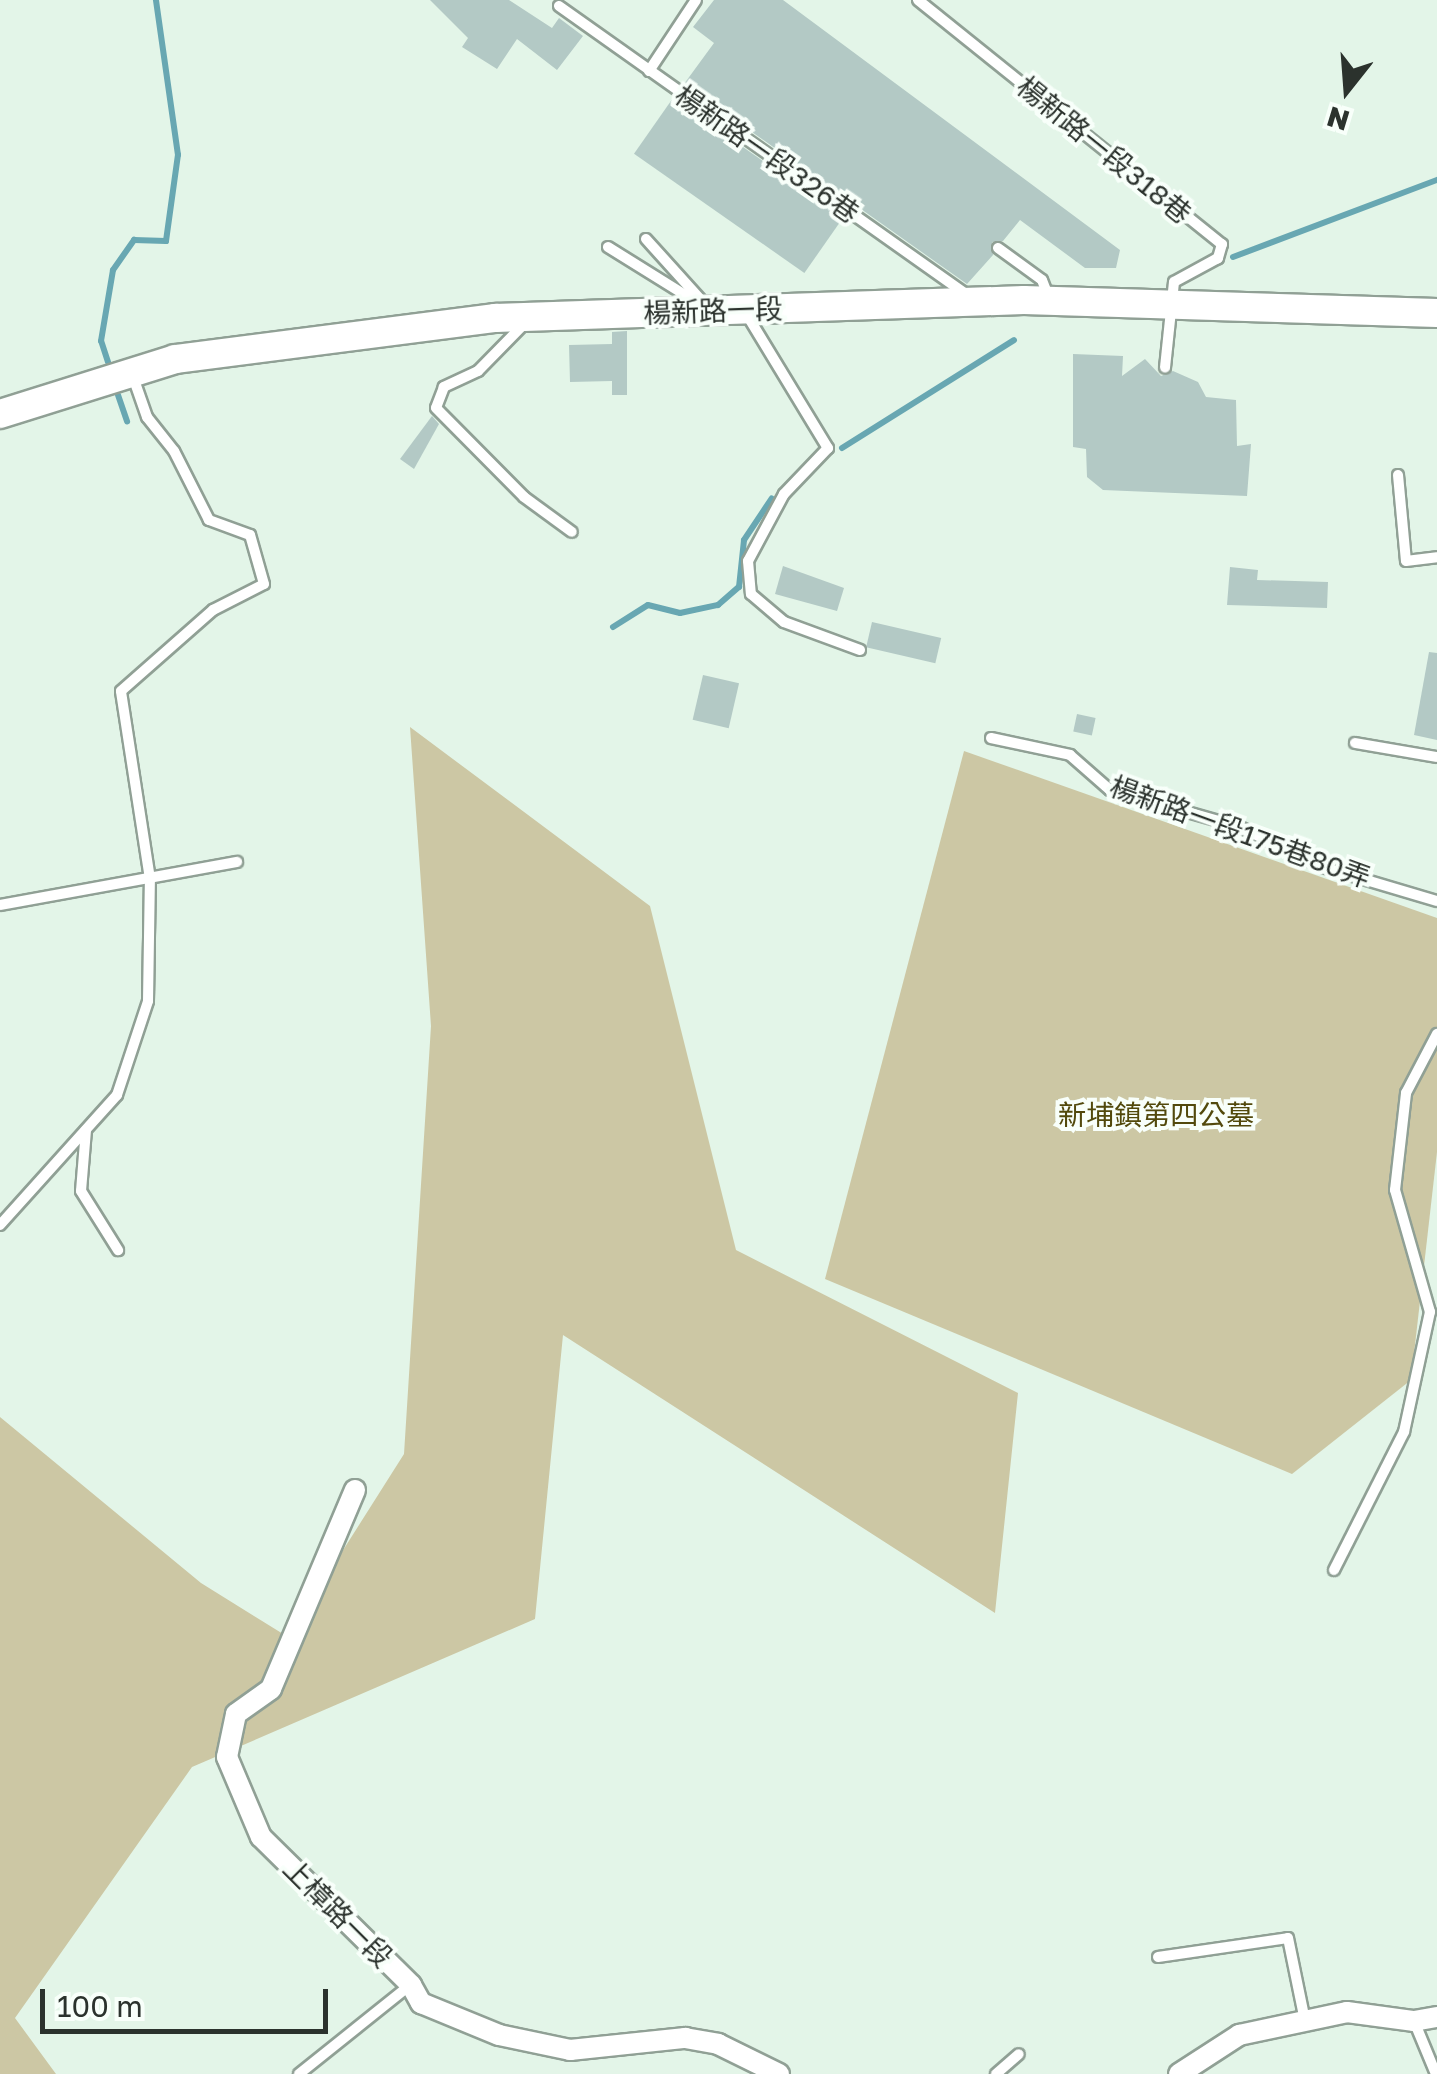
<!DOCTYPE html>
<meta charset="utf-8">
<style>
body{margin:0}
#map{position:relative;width:1437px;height:2074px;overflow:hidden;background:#e3f5e8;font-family:"Golos Text","Noto Sans TC",sans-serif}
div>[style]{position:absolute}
.green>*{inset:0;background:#ccc7a4}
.stream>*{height:6px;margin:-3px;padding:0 3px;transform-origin:3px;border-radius:3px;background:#68a7b2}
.building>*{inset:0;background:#b3c9c5;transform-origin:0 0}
.roads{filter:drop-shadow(2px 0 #90a095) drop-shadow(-2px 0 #90a095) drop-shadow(0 2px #90a095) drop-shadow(0 -2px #90a095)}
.lane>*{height:10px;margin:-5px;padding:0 5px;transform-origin:5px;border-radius:5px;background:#fff}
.street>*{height:20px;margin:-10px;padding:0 10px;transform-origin:10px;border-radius:10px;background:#fff}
.secondary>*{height:28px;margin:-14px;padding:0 14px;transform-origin:14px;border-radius:14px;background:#fff}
span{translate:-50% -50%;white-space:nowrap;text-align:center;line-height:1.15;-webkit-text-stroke:8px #f8fffa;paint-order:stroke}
.street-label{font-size:28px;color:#2b322d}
.park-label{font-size:28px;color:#52490c}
.north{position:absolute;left:1297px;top:40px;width:100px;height:100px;-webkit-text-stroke:8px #f8fffa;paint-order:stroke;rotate:197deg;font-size:28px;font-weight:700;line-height:40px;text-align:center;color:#2b322d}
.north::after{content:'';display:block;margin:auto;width:35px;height:45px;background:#2b322d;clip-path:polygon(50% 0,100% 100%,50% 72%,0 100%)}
.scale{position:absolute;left:40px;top:1989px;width:288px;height:45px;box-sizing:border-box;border:5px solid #2b322d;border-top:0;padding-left:12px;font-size:30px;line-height:35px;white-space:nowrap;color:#2b322d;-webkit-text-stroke:8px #f8fffa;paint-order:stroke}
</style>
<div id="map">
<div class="green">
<i style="clip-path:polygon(410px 727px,650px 906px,736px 1250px,1018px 1393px,995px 1613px,563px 1335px,535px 1619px,192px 1767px,15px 2018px,56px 2074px,0 2074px,0 1417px,201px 1583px,288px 1637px,404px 1454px,431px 1026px)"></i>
<i style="clip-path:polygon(964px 751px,1437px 918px,1437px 1152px,1411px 1380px,1292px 1474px,825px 1279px)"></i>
</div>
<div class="stream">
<i style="left:1233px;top:257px;width:218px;rotate:-20.7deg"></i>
<i style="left:108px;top:362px;width:22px;rotate:-108deg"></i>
<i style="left:101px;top:341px;width:72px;rotate:-80.4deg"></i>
<i style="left:113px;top:270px;width:37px;rotate:-55deg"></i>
<i style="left:134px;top:240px;width:32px;rotate:2deg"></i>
<i style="left:166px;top:241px;width:87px;rotate:-82.1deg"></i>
<i style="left:178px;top:155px;width:157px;rotate:-98.1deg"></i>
<i style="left:118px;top:395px;width:28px;rotate:71deg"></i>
<i style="left:842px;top:448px;width:203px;rotate:-32.1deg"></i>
<i style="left:613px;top:627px;width:41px;rotate:-32.2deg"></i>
<i style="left:648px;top:605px;width:33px;rotate:14deg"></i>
<i style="left:680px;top:613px;width:39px;rotate:-12deg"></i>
<i style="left:718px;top:605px;width:28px;rotate:-41deg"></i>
<i style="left:739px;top:587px;width:47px;rotate:-83.9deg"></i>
<i style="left:744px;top:540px;width:50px;rotate:-56.3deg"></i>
</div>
<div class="building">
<i style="clip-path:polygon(430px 0,509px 0,552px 28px,559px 18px,583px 36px,557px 70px,517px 39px,497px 69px,462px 47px,468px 38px)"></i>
<i style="clip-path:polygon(714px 0,783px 0,1120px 250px,1116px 268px,1085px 268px,1020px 220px,1003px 241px,992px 242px,993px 255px,967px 284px,684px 84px,714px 43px,693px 27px)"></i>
<i style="left:673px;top:98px;width:208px;height:68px;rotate:35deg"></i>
<i style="clip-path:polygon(627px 331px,627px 395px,612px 395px,612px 381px,570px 382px,569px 345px,612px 344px,612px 332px)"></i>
<i style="clip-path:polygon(1073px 354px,1123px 356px,1122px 376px,1145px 359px,1161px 376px,1173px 371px,1198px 382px,1206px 397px,1236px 400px,1237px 446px,1251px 444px,1247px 496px,1103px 490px,1087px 477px,1086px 449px,1073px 447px)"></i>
<i style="clip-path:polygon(432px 416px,439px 424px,414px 469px,400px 459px)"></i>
<i style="clip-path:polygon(783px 566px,844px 588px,837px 611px,775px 594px)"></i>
<i style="clip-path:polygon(1230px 567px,1258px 570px,1257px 580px,1328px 582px,1327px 608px,1227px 605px)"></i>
<i style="left:872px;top:622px;width:71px;height:26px;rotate:13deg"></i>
<i style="clip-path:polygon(1429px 652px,1437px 653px,1437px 740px,1414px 735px)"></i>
<i style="left:703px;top:675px;width:37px;height:46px;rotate:13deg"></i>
<i style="left:1077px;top:714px;width:19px;height:18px;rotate:12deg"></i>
</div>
<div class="roads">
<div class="lane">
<i style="left:918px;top:0;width:390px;rotate:38.8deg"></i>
<i style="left:1222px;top:244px;width:15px;rotate:106deg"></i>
<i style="left:1218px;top:258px;width:50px;rotate:151.4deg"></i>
<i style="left:1174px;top:282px;width:86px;rotate:96deg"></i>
<i style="left:559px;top:6px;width:500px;rotate:35.3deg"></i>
<i style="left:649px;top:71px;width:85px;rotate:-56.5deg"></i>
<i style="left:646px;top:239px;width:81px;rotate:48deg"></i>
<i style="left:608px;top:247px;width:110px;rotate:31.9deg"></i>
<i style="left:998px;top:248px;width:54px;rotate:36deg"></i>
<i style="left:1042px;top:280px;width:17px;rotate:69deg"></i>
<i style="left:747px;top:315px;width:156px;rotate:58.7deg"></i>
<i style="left:828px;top:448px;width:64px;rotate:133.7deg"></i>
<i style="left:784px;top:494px;width:76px;rotate:118.2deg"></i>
<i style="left:748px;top:561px;width:33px;rotate:85deg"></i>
<i style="left:751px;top:594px;width:43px;rotate:40.3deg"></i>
<i style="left:784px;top:622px;width:81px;rotate:20.2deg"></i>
<i style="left:527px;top:321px;width:70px;rotate:134.4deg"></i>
<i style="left:478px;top:371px;width:38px;rotate:155deg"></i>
<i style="left:444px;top:387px;width:22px;rotate:111deg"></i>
<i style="left:436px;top:408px;width:125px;rotate:45.3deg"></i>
<i style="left:524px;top:497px;width:59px;rotate:36.1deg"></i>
<i style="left:1398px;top:475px;width:86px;rotate:84.7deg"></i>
<i style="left:1406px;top:561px;width:31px;rotate:-7deg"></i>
<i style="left:991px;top:738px;width:81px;rotate:12.1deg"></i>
<i style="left:1070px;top:755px;width:53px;rotate:41.2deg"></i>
<i style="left:1110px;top:790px;width:135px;rotate:15.9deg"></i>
<i style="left:1240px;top:827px;width:91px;rotate:26deg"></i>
<i style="left:1322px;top:867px;width:120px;rotate:16.5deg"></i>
<i style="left:1355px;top:743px;width:83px;rotate:9.7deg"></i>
<i style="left:0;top:905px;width:241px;rotate:-10.3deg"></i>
<i style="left:86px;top:1130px;width:61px;rotate:94.7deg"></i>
<i style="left:81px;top:1191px;width:70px;rotate:57.9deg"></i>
<i style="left:0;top:1225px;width:175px;rotate:-48deg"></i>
<i style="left:117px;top:1095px;width:99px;rotate:-71.7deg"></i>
<i style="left:148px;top:1001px;width:122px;rotate:-89.1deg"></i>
<i style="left:150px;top:879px;width:190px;rotate:-98.8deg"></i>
<i style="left:121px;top:691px;width:123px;rotate:-41.4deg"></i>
<i style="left:213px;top:610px;width:57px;rotate:-27deg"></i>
<i style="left:264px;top:584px;width:51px;rotate:-105.9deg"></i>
<i style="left:250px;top:535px;width:44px;rotate:-159.9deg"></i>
<i style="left:209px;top:520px;width:77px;rotate:-116.9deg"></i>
<i style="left:174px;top:451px;width:43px;rotate:-128.5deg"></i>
<i style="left:147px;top:417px;width:46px;rotate:-109.2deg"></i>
<i style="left:1334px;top:1570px;width:155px;rotate:-63.1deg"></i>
<i style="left:1404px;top:1432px;width:123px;rotate:-77.8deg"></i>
<i style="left:1430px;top:1312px;width:127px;rotate:-106deg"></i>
<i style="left:1395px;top:1190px;width:98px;rotate:-83.5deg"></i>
<i style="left:1406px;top:1093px;width:67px;rotate:-62.3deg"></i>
<i style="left:1158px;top:1957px;width:131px;rotate:-8.3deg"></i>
<i style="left:1288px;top:1938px;width:85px;rotate:78.4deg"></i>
<i style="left:1414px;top:2021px;width:57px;rotate:67.5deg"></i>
<i style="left:299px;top:2074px;width:142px;rotate:-38.7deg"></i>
<i style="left:996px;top:2074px;width:30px;rotate:-41deg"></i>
</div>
<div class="street">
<i style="left:355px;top:1490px;width:216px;rotate:112.9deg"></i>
<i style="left:271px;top:1689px;width:43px;rotate:144.5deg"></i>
<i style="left:236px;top:1714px;width:44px;rotate:101.8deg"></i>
<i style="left:227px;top:1757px;width:87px;rotate:67deg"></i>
<i style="left:261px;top:1837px;width:211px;rotate:44.6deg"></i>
<i style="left:411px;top:1985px;width:21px;rotate:61deg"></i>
<i style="left:421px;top:2003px;width:84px;rotate:22.3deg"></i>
<i style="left:499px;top:2035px;width:73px;rotate:11.9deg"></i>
<i style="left:570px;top:2050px;width:116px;rotate:-6deg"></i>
<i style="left:685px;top:2038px;width:34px;rotate:10deg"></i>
<i style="left:718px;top:2044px;width:68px;rotate:26.2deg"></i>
<i style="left:1179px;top:2074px;width:72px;rotate:-33deg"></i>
<i style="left:1239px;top:2035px;width:110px;rotate:-12deg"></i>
<i style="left:1347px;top:2012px;width:68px;rotate:7.7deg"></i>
<i style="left:1414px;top:2021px;width:23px;rotate:-10deg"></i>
</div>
<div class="secondary">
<i style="left:0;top:414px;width:183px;rotate:-17.4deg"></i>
<i style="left:175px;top:359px;width:323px;rotate:-7.3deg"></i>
<i style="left:495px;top:318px;width:529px;rotate:-1.95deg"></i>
<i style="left:1024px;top:300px;width:413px;rotate:1.8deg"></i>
</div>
</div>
<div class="street-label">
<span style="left:1104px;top:150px;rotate:39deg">楊新路一段318巷</span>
<span style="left:767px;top:154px;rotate:35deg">楊新路一段326巷</span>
<span style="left:713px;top:311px;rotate:-2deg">楊新路一段</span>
<span style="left:1240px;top:832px;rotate:20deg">楊新路一段175巷80弄</span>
<span style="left:338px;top:1913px;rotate:45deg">上樟路一段</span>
</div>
<div class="park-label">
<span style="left:1156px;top:1115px">新埔鎮第四公墓</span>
</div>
<div class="north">N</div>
<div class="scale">100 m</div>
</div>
